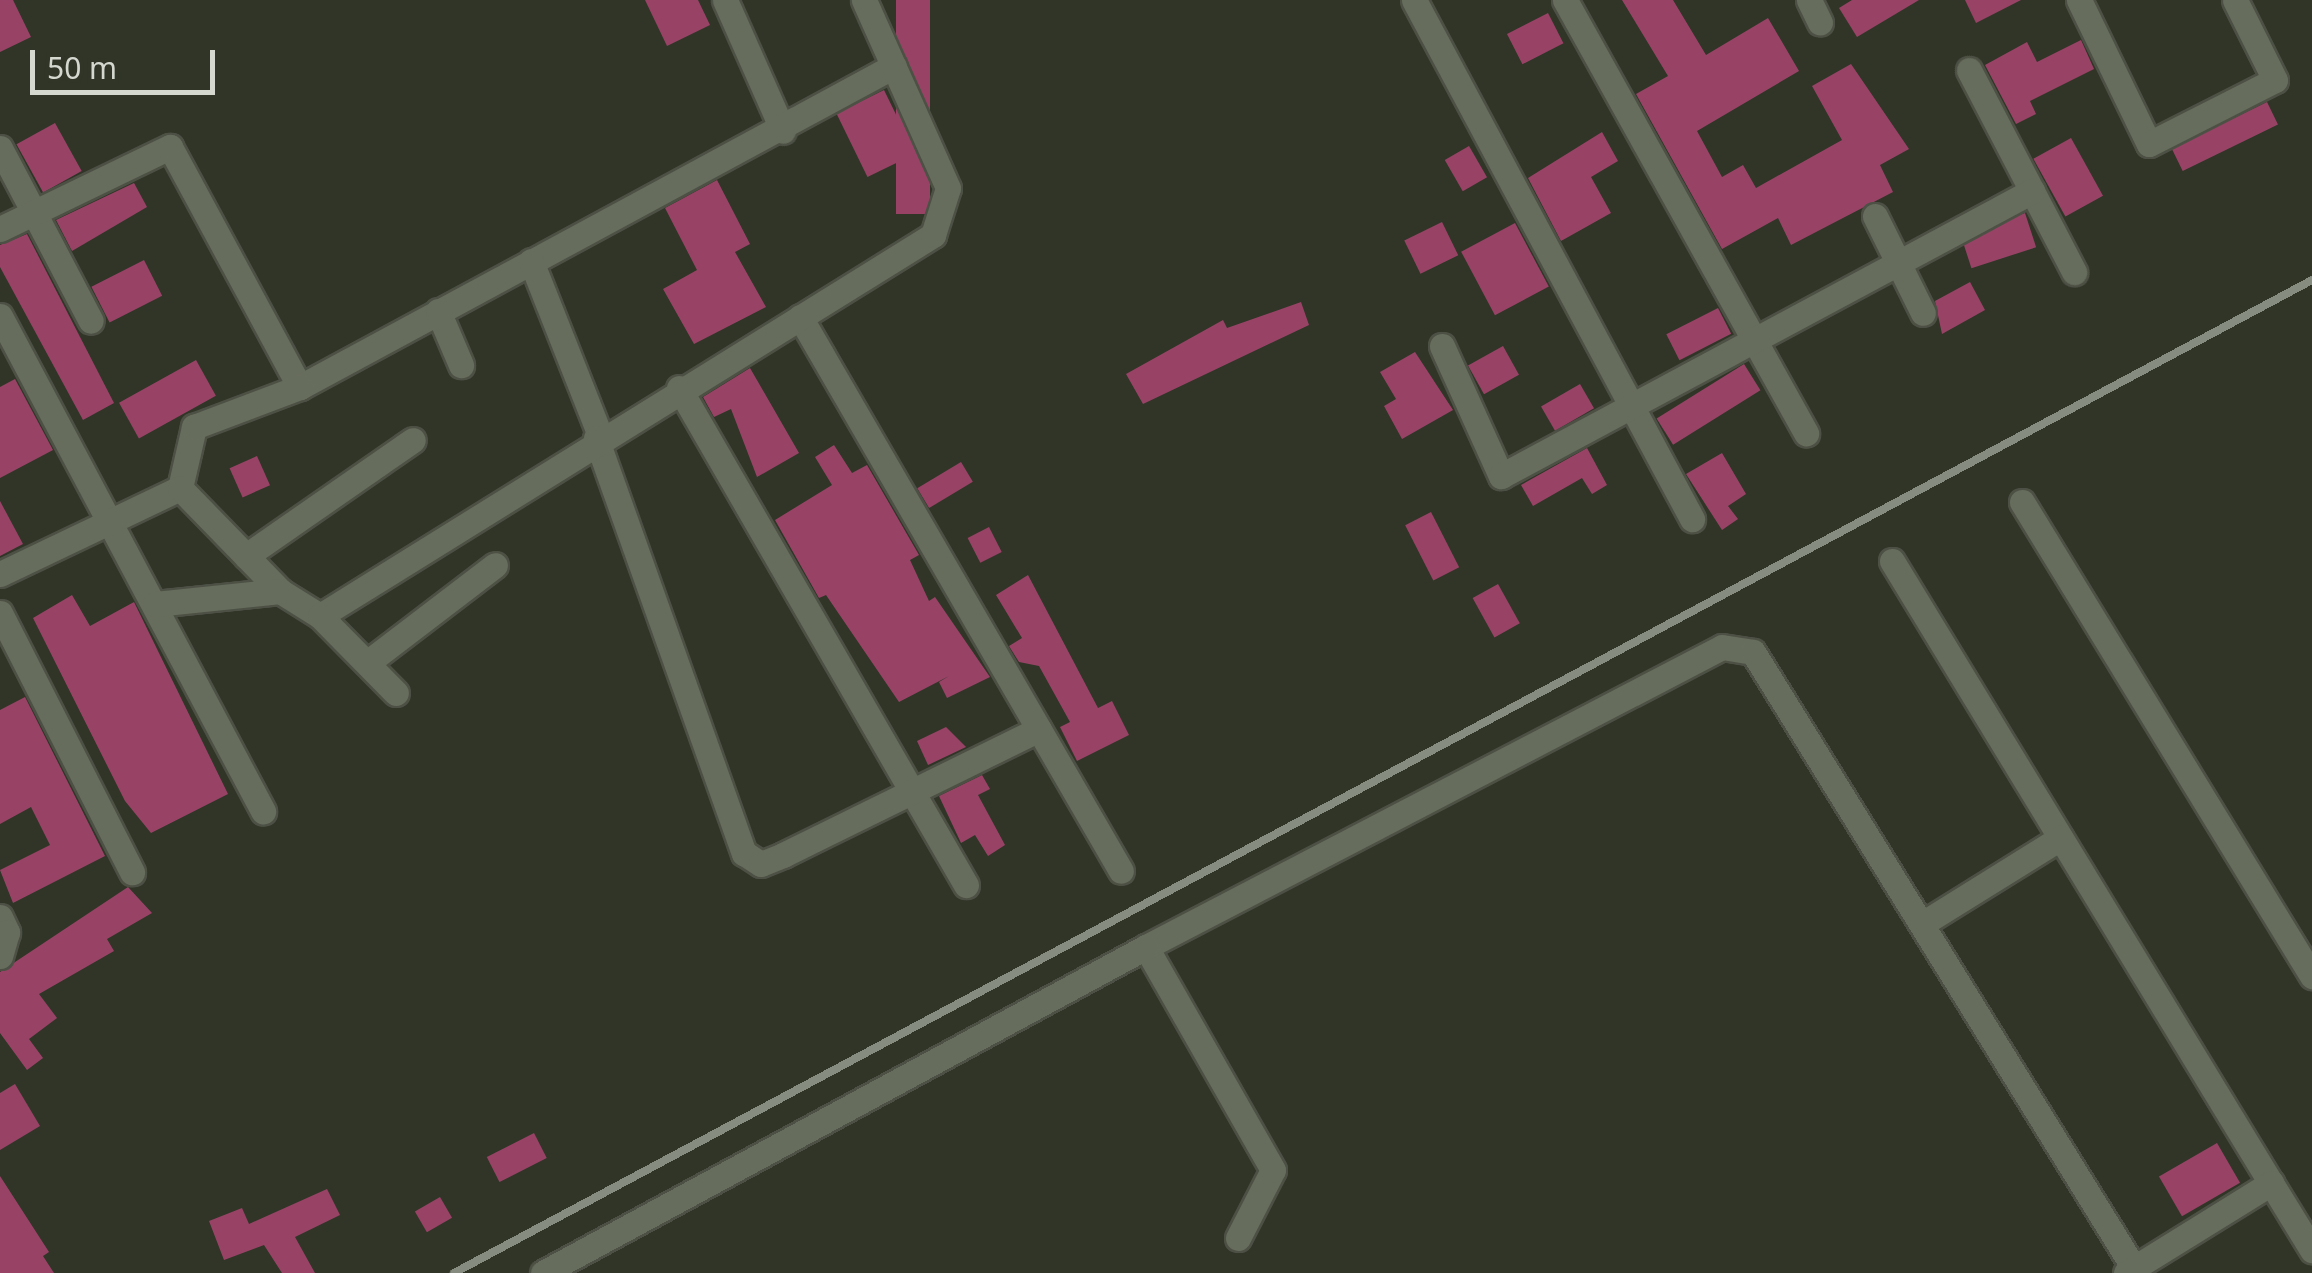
<!DOCTYPE html>
<style>
body{margin:0}
#map{position:relative;width:2312px;height:1273px;overflow:hidden;background:#303528;font-family:"Noto Sans",sans-serif}
div>[style]{position:absolute}
.building>*{inset:0;background:#984366;transform-origin:0 0}
.roads{filter:drop-shadow(2px 0 #4d5145) drop-shadow(-2px 0 #4d5145) drop-shadow(0 2px #4d5145) drop-shadow(0 -2px #4d5145)}
.minor>*{height:25px;margin:-12.5px;padding:0 12.5px;transform-origin:12.5px;border-radius:12.5px;background:#676d5d}
.rail>*{height:8px;margin:-4px;padding:0 4px;transform-origin:4px;border-radius:4px;background:#878c81}
span{translate:-50% -50%;white-space:nowrap;text-align:center;line-height:1.15;-webkit-text-stroke:8px #303528;paint-order:stroke}
.scale{position:absolute;left:30px;top:50px;width:185px;height:45px;box-sizing:border-box;border:5px solid #d4d8cf;border-top:0;padding-left:12px;font-size:30px;line-height:35px;white-space:nowrap;color:#d4d8cf;-webkit-text-stroke:8px #303528;paint-order:stroke}
</style>
<div id="map">
<div class="building">
<i style="clip-path:polygon(0 0,13px 0,31px 37px,0 52px)"></i>
<i style="clip-path:polygon(645px 0,698px 0,710px 25px,667px 46px)"></i>
<i style="left:896px;top:0;width:34px;height:214px"></i>
<i style="clip-path:polygon(1622px 0,1673px 0,1706px 55px,1768px 18px,1799px 71px,1697px 131px,1722px 177px,1743px 165px,1756px 188px,1842px 140px,1812px 86px,1851px 64px,1909px 149px,1880px 165px,1893px 192px,1791px 245px,1778px 218px,1722px 249px,1636px 94px,1668px 76px)"></i>
<i style="clip-path:polygon(1852px 0,1919px 0,1857px 37px,1839px 8px)"></i>
<i style="clip-path:polygon(1965px 0,2021px 0,1976px 23px)"></i>
<i style="left:1548px;top:13px;width:34px;height:46px;rotate:63deg"></i>
<i style="clip-path:polygon(2081px 40px,2094px 69px,2030px 101px,2036px 114px,2016px 124px,1985px 65px,2027px 42px,2037px 62px)"></i>
<i style="left:884px;top:90px;width:71px;height:53px;rotate:64deg"></i>
<i style="left:2267px;top:102px;width:25px;height:106px;rotate:64deg"></i>
<i style="left:55px;top:123px;width:55px;height:44px;rotate:61deg"></i>
<i style="clip-path:polygon(1602px 132px,1618px 161px,1591px 177px,1611px 213px,1561px 241px,1528px 178px)"></i>
<i style="left:2071px;top:138px;width:66px;height:43px;rotate:61deg"></i>
<i style="left:1469px;top:146px;width:36px;height:28px;rotate:60deg"></i>
<i style="clip-path:polygon(717px 180px,750px 244px,735px 252px,766px 307px,694px 344px,663px 289px,697px 270px,665px 208px)"></i>
<i style="clip-path:polygon(134px 183px,147px 207px,72px 251px,56px 220px)"></i>
<i style="left:2025px;top:213px;width:36px;height:68px;rotate:72deg"></i>
<i style="left:1442px;top:222px;width:37px;height:42px;rotate:64deg"></i>
<i style="left:1515px;top:223px;width:72px;height:61px;rotate:62deg"></i>
<i style="clip-path:polygon(27px 234px,114px 403px,83px 420px,0 267px,0 245px)"></i>
<i style="left:144px;top:260px;width:40px;height:59px;rotate:63deg"></i>
<i style="clip-path:polygon(1970px 282px,1985px 310px,1942px 334px,1935px 301px)"></i>
<i style="clip-path:polygon(1301px 302px,1309px 325px,1143px 404px,1126px 374px,1223px 320px,1227px 328px)"></i>
<i style="left:1718px;top:308px;width:29px;height:58px;rotate:63deg"></i>
<i style="left:1503px;top:346px;width:33px;height:40px;rotate:61deg"></i>
<i style="clip-path:polygon(1415px 352px,1453px 410px,1402px 439px,1384px 406px,1396px 399px,1380px 372px)"></i>
<i style="left:196px;top:360px;width:41px;height:88px;rotate:61deg"></i>
<i style="left:1744px;top:364px;width:31px;height:103px;rotate:58deg"></i>
<i style="clip-path:polygon(750px 368px,799px 453px,757px 477px,731px 409px,714px 417px,703px 397px)"></i>
<i style="clip-path:polygon(15px 379px,53px 450px,0 478px,0 387px)"></i>
<i style="left:1580px;top:384px;width:28px;height:45px;rotate:60deg"></i>
<i style="clip-path:polygon(834px 445px,852px 473px,867px 465px,919px 555px,910px 560px,929px 601px,935px 597px,990px 677px,947px 698px,939px 682px,949px 676px,899px 702px,826px 595px,819px 598px,775px 520px,832px 485px,815px 457px)"></i>
<i style="clip-path:polygon(1587px 448px,1607px 485px,1592px 494px,1582px 478px,1533px 506px,1521px 485px)"></i>
<i style="clip-path:polygon(1722px 453px,1746px 494px,1728px 506px,1738px 519px,1722px 530px,1686px 474px)"></i>
<i style="left:257px;top:456px;width:32px;height:30px;rotate:66deg"></i>
<i style="left:961px;top:462px;width:23px;height:51px;rotate:59deg"></i>
<i style="clip-path:polygon(0 501px,23px 544px,0 556px)"></i>
<i style="left:1431px;top:512px;width:62px;height:29px;rotate:63deg"></i>
<i style="left:989px;top:527px;width:28px;height:24px;rotate:63deg"></i>
<i style="clip-path:polygon(1028px 575px,1098px 708px,1112px 701px,1129px 735px,1077px 761px,1060px 727px,1070px 722px,1039px 666px,1019px 662px,1009px 646px,1022px 638px,996px 595px)"></i>
<i style="left:1498px;top:584px;width:45px;height:29px;rotate:61deg"></i>
<i style="clip-path:polygon(72px 595px,90px 626px,134px 602px,228px 794px,151px 833px,125px 801px,33px 618px)"></i>
<i style="clip-path:polygon(25px 697px,105px 856px,13px 903px,0 870px,50px 845px,31px 807px,0 824px,0 710px)"></i>
<i style="clip-path:polygon(946px 727px,966px 747px,928px 765px,917px 741px)"></i>
<i style="clip-path:polygon(982px 775px,990px 789px,978px 795px,1005px 845px,988px 856px,975px 835px,961px 843px,939px 796px)"></i>
<i style="clip-path:polygon(128px 887px,152px 913px,107px 939px,114px 951px,39px 994px,57px 1018px,29px 1039px,43px 1058px,27px 1070px,0 1033px,0 972px)"></i>
<i style="clip-path:polygon(15px 1084px,40px 1126px,0 1150px,0 1093px)"></i>
<i style="left:534px;top:1133px;width:28px;height:53px;rotate:63deg"></i>
<i style="left:2217px;top:1143px;width:46px;height:67px;rotate:60deg"></i>
<i style="clip-path:polygon(0 1176px,49px 1252px,43px 1256px,54px 1273px,0 1273px)"></i>
<i style="clip-path:polygon(327px 1189px,340px 1215px,295px 1237px,315px 1273px,282px 1273px,264px 1245px,224px 1260px,209px 1221px,242px 1208px,249px 1224px)"></i>
<i style="left:440px;top:1197px;width:24px;height:29px;rotate:60deg"></i>
</div>
<div class="roads">
<div class="minor">
<i style="left:725px;top:0;width:143px;rotate:66.1deg"></i>
<i style="left:1414px;top:0;width:589px;rotate:61.82deg"></i>
<i style="left:1565px;top:0;width:496px;rotate:60.9deg"></i>
<i style="left:1809px;top:0;width:25px;rotate:64deg"></i>
<i style="left:2079px;top:0;width:160px;rotate:64.1deg"></i>
<i style="left:2149px;top:144px;width:141px;rotate:-26.9deg"></i>
<i style="left:2275px;top:80px;width:89px;rotate:-116.6deg"></i>
<i style="left:1969px;top:70px;width:228px;rotate:62.5deg"></i>
<i style="left:0;top:148px;width:195px;rotate:62.3deg"></i>
<i style="left:1875px;top:216px;width:108px;rotate:63.7deg"></i>
<i style="left:0;top:229px;width:189px;rotate:-25.8deg"></i>
<i style="left:170px;top:147px;width:273px;rotate:61.6deg"></i>
<i style="left:300px;top:387px;width:675px;rotate:-28.39deg"></i>
<i style="left:531px;top:261px;width:187px;rotate:68.4deg"></i>
<i style="left:438px;top:311px;width:59px;rotate:66.9deg"></i>
<i style="left:0;top:316px;width:561px;rotate:62.02deg"></i>
<i style="left:800px;top:317px;width:640px;rotate:59.91deg"></i>
<i style="left:1442px;top:346px;width:143px;rotate:65.6deg"></i>
<i style="left:1501px;top:476px;width:603px;rotate:-28.22deg"></i>
<i style="left:679px;top:388px;width:574px;rotate:60deg"></i>
<i style="left:596px;top:438px;width:441px;rotate:70.4deg"></i>
<i style="left:744px;top:853px;width:20px;rotate:33deg"></i>
<i style="left:761px;top:864px;width:24px;rotate:-22deg"></i>
<i style="left:783px;top:855px;width:285px;rotate:-26.2deg"></i>
<i style="left:180px;top:488px;width:63px;rotate:-77.1deg"></i>
<i style="left:194px;top:427px;width:113px;rotate:-20.7deg"></i>
<i style="left:2022px;top:502px;width:556px;rotate:58.54deg"></i>
<i style="left:246px;top:556px;width:203px;rotate:-34.8deg"></i>
<i style="left:1892px;top:561px;width:728px;rotate:58.65deg"></i>
<i style="left:0;top:574px;width:199px;rotate:-25.5deg"></i>
<i style="left:180px;top:488px;width:144px;rotate:45.8deg"></i>
<i style="left:280px;top:591px;width:47px;rotate:32deg"></i>
<i style="left:320px;top:616px;width:722px;rotate:-31.86deg"></i>
<i style="left:933px;top:235px;width:49px;rotate:-72.3deg"></i>
<i style="left:948px;top:188px;width:206px;rotate:-114.1deg"></i>
<i style="left:155px;top:604px;width:126px;rotate:-5.9deg"></i>
<i style="left:0;top:613px;width:291px;rotate:63deg"></i>
<i style="left:320px;top:616px;width:108px;rotate:45.4deg"></i>
<i style="left:367px;top:663px;width:161px;rotate:-37.4deg"></i>
<i style="left:0;top:917px;width:17px;rotate:65deg"></i>
<i style="left:7px;top:932px;width:25px;rotate:106deg"></i>
<i style="left:1922px;top:924px;width:163px;rotate:-31.9deg"></i>
<i style="left:1238px;top:1238px;width:76px;rotate:-62.8deg"></i>
<i style="left:1273px;top:1170px;width:257px;rotate:-119.7deg"></i>
<i style="left:1146px;top:947px;width:649px;rotate:-27.51deg"></i>
<i style="left:1722px;top:647px;width:31px;rotate:9deg"></i>
<i style="left:1753px;top:652px;width:730px;rotate:58.27deg"></i>
<i style="left:543px;top:1273px;width:685px;rotate:-28.4deg"></i>
<i style="left:2126px;top:1273px;width:171px;rotate:-31.8deg"></i>
<i style="left:2271px;top:1183px;width:79px;rotate:58.5deg"></i>
</div>
</div>
<div class="rail">
<i style="left:454px;top:1273px;width:2107px;rotate:-28.12deg"></i>
</div>
<div class="scale">50 m</div>
</div>
